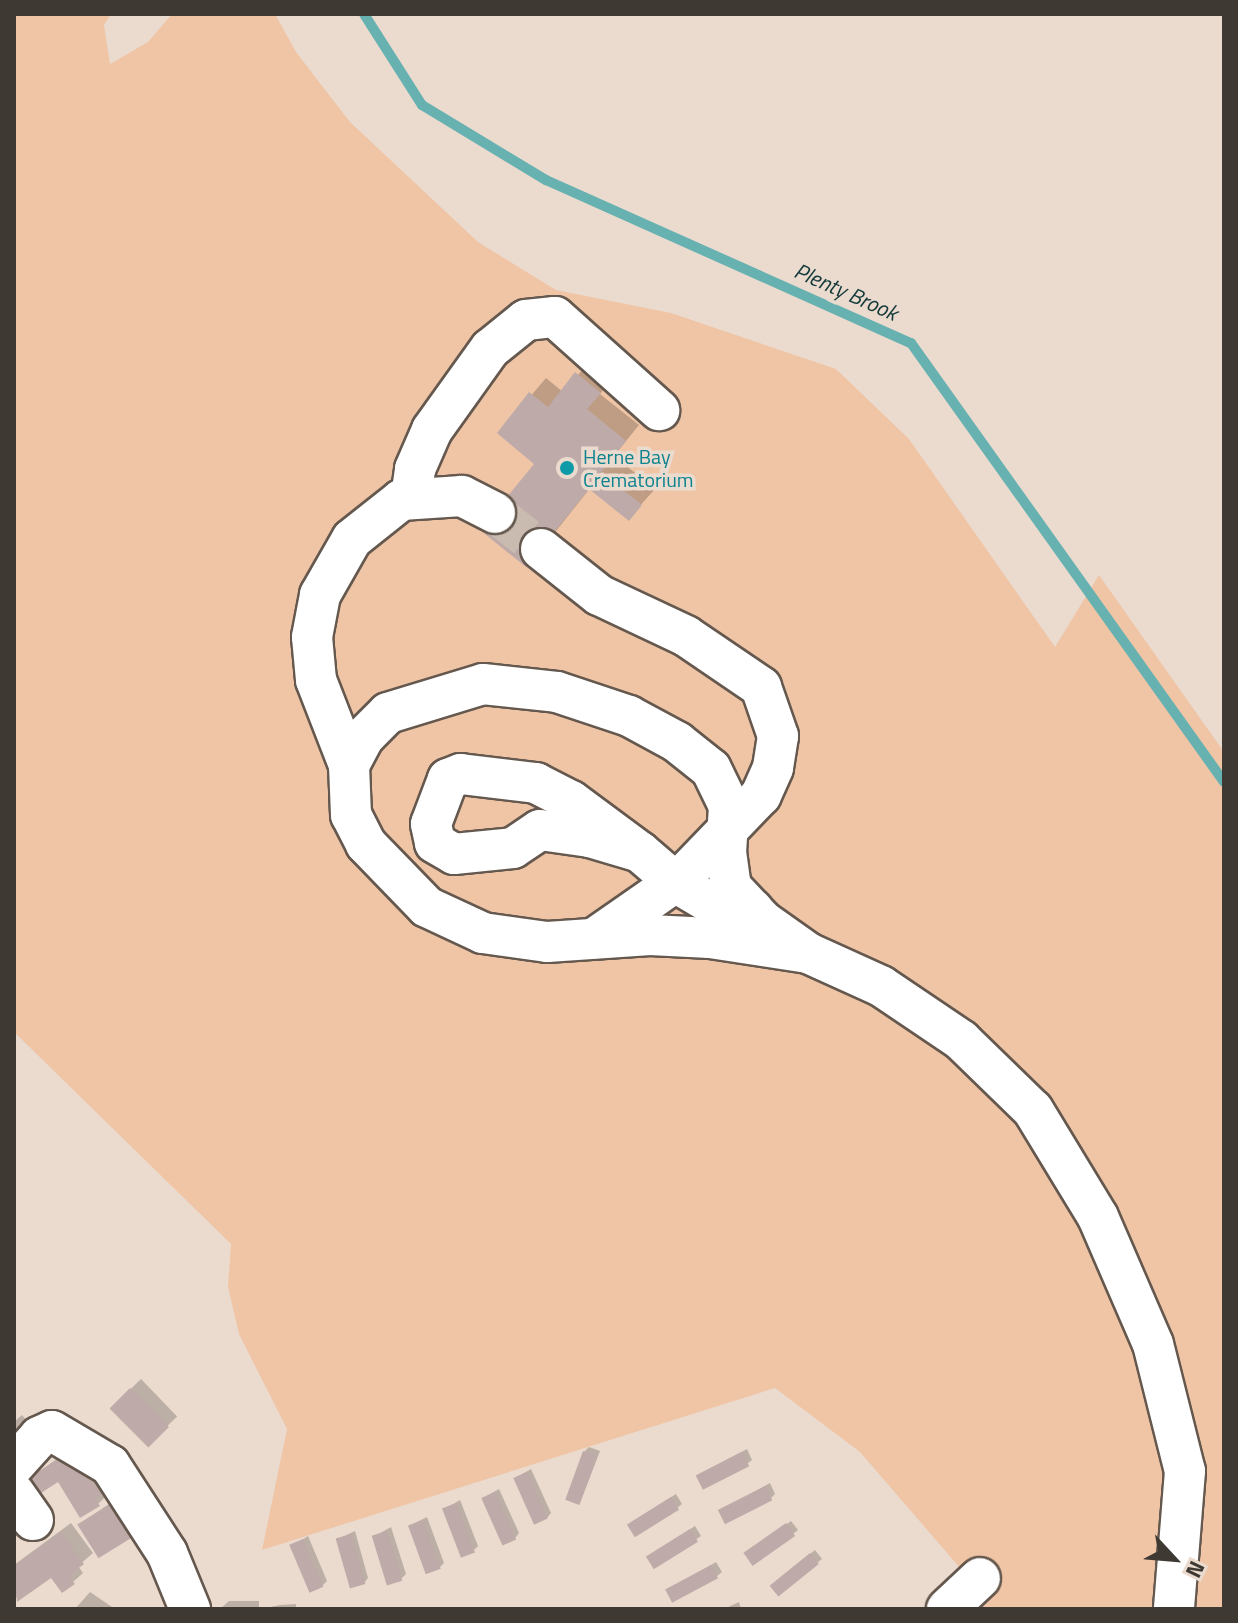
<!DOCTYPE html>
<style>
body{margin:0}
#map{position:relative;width:1238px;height:1623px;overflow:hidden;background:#ebdbcf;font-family:"Titillium Web",sans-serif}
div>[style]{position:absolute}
.green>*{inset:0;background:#efc5a6}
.shadow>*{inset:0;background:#0003;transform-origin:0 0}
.stream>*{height:10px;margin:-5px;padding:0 5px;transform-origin:5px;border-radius:5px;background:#67b1b1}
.building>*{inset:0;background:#beaaa8;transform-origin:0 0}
.minor-tunnel>*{height:40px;margin-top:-20px;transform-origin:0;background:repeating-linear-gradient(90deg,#c9bbb0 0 40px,transparent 0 60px)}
.roads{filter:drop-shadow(2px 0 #65584e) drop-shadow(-2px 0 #65584e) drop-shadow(0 2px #65584e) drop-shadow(0 -2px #65584e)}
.minor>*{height:40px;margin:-20px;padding:0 20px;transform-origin:20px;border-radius:20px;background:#fff}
.dots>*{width:22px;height:22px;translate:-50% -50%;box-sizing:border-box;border:4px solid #ebdbcf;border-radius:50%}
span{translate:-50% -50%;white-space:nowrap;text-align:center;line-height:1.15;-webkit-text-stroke:7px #ebdbcf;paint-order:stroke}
.culture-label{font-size:20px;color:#0d838f}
.left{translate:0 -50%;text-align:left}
.water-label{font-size:22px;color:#143939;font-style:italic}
.frame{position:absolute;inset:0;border:16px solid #3f3934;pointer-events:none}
.north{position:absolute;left:1134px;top:1519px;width:80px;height:80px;-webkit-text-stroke:6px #ebdbcf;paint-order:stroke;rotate:116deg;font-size:22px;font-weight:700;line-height:32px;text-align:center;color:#3f3934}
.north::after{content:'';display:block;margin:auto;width:28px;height:36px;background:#3f3934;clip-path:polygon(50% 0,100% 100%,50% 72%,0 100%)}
</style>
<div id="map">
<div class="green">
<i style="clip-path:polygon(14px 14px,111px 14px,104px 25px,110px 64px,148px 42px,172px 14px,275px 14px,296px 52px,350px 122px,478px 242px,556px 290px,671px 313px,836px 369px,909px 439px,1055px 647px,1099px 575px,1224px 752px,1224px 1609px,974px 1609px,979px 1590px,860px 1452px,775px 1388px,262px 1550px,287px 1429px,239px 1334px,228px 1287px,231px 1244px,14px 1032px)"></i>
</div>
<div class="shadow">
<i style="clip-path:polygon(592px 359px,614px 377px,600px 394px,639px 425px,614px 456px,655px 489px,629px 518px,591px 487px,541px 550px,537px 463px,499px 433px,546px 378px,563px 392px)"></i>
<i style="left:141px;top:1379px;width:52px;height:41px;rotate:46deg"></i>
<i style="clip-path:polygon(22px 1415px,30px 1425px,14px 1439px,14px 1422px)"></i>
<i style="clip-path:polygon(75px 1446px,108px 1494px,98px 1504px,58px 1480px,30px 1478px)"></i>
<i style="clip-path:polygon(589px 1447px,600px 1451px,580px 1503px,584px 1452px)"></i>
<i style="clip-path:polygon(747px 1449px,752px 1460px,747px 1464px,697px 1475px)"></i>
<i style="clip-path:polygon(531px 1469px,551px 1513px,547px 1518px,515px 1478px)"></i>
<i style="clip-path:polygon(770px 1483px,775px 1494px,771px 1498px,727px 1522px,722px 1512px,726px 1508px)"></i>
<i style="clip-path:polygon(499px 1489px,519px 1533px,515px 1538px,483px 1498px)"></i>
<i style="clip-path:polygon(128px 1491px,99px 1555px,80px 1524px)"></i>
<i style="clip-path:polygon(676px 1494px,682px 1504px,677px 1508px,629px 1524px)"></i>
<i style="clip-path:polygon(460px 1500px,478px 1546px,474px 1550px,445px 1509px)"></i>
<i style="clip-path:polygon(427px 1517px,444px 1563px,440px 1567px,411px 1525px)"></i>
<i style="clip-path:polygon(791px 1521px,798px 1530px,793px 1534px,751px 1550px)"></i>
<i style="clip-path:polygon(71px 1523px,93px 1553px,78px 1566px,83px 1573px,73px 1582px,51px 1575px,14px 1599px,14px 1565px)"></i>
<i style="clip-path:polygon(695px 1526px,701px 1536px,655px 1567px,653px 1553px)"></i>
<i style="clip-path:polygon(391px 1527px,406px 1574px,401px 1579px,375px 1536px)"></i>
<i style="clip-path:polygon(355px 1531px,368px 1578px,364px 1583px,338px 1539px)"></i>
<i style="clip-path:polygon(308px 1536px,327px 1581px,322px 1586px,292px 1546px)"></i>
<i style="clip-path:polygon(815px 1550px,822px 1559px,779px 1594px,776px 1581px)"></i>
<i style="clip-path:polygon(716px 1562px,722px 1572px,717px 1576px,674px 1601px,668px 1591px,673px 1587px)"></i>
<i style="clip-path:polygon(90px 1592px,115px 1609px,75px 1609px)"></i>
<i style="clip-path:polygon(229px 1601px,259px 1601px,259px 1609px,220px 1609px)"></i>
<i style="clip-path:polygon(739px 1602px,741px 1609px,724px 1609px)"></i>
<i style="clip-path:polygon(296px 1604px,296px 1609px,261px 1609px,280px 1605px)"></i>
</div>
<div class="stream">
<i style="left:364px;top:14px;width:108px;rotate:57.5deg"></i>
<i style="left:422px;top:105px;width:145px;rotate:31.2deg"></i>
<i style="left:546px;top:180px;width:400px;rotate:24.1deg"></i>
<i style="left:911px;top:343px;width:539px;rotate:54.51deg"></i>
</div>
<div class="building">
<i style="clip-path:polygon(575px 372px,601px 393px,587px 409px,626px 441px,601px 472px,642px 505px,629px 521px,589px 489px,526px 567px,480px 530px,534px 464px,497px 433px,529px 392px,548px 407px)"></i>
<i style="left:130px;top:1388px;width:55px;height:29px;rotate:45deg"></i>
<i style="left:583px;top:1451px;width:15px;height:52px;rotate:20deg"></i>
<i style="left:742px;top:1452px;width:16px;height:52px;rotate:63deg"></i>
<i style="clip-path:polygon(65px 1455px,73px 1469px,88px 1460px,107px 1491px,95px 1498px,100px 1506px,80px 1518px,58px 1482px,38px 1495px,28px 1478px)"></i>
<i style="left:527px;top:1472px;width:51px;height:15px;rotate:66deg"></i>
<i style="left:765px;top:1486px;width:16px;height:53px;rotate:63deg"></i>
<i style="left:495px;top:1492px;width:52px;height:15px;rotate:66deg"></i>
<i style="left:671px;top:1497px;width:15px;height:52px;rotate:58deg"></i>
<i style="left:118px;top:1499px;width:40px;height:48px;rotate:58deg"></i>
<i style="left:456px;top:1503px;width:53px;height:15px;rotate:69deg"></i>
<i style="left:423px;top:1520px;width:52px;height:16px;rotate:70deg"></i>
<i style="left:786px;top:1523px;width:16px;height:52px;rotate:55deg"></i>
<i style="left:690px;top:1529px;width:15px;height:52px;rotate:58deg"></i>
<i style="left:387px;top:1531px;width:52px;height:16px;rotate:73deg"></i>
<i style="clip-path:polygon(61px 1532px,84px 1564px,68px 1576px,75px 1584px,62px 1593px,51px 1578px,17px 1602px,14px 1566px)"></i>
<i style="left:351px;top:1534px;width:52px;height:16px;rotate:74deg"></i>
<i style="left:303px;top:1539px;width:52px;height:15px;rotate:67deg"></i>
<i style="left:810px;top:1553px;width:14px;height:52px;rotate:51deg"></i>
<i style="left:711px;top:1565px;width:15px;height:52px;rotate:62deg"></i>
</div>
<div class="minor-tunnel">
<i style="left:495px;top:513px;width:58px;rotate:38deg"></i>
</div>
<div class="roads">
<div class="minor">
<i style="left:411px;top:498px;width:29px;rotate:-82deg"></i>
<i style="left:415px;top:469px;width:43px;rotate:-66.4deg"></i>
<i style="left:432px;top:430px;width:100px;rotate:-54.4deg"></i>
<i style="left:490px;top:349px;width:46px;rotate:-38.9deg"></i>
<i style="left:526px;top:320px;width:29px;rotate:-6deg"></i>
<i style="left:555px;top:317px;width:140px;rotate:41.8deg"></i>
<i style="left:541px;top:549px;width:74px;rotate:38.4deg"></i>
<i style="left:599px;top:595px;width:96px;rotate:25.2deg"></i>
<i style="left:686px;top:636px;width:91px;rotate:34.2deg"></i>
<i style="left:761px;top:687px;width:52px;rotate:70.9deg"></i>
<i style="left:778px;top:736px;width:32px;rotate:99deg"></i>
<i style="left:773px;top:768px;width:30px;rotate:114deg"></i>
<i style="left:761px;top:795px;width:115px;rotate:133.9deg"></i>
<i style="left:681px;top:878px;width:105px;rotate:145.1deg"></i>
<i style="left:349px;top:765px;width:32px;rotate:-62deg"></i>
<i style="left:364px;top:737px;width:34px;rotate:-45deg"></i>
<i style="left:388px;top:713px;width:99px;rotate:-17deg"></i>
<i style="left:483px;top:684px;width:74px;rotate:6.2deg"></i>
<i style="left:557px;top:692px;width:76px;rotate:18.4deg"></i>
<i style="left:629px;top:716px;width:55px;rotate:28.4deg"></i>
<i style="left:677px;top:742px;width:43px;rotate:38.5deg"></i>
<i style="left:711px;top:769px;width:41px;rotate:64.1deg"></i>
<i style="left:729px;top:806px;width:46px;rotate:93.7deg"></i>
<i style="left:726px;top:852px;width:35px;rotate:82deg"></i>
<i style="left:731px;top:887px;width:47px;rotate:46.7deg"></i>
<i style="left:763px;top:921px;width:55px;rotate:35.4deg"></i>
<i style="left:808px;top:953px;width:99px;rotate:-171.3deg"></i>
<i style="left:710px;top:938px;width:60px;rotate:-177.1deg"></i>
<i style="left:650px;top:935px;width:103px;rotate:176.1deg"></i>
<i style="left:547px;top:942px;width:65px;rotate:-172deg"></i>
<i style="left:483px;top:933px;width:62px;rotate:-155.1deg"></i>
<i style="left:427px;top:907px;width:88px;rotate:-134.1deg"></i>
<i style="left:366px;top:844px;width:33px;rotate:-117deg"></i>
<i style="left:351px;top:815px;width:50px;rotate:-92.3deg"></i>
<i style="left:349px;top:765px;width:91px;rotate:-111.2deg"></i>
<i style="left:316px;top:680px;width:43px;rotate:-95.3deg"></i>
<i style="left:312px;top:637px;width:43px;rotate:-79.2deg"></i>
<i style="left:320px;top:595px;width:64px;rotate:-60.3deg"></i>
<i style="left:352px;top:539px;width:63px;rotate:-38.5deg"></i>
<i style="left:401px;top:500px;width:61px;rotate:-3.8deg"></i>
<i style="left:462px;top:496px;width:37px;rotate:27deg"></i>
<i style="left:640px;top:852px;width:86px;rotate:-143.5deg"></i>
<i style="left:571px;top:801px;width:39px;rotate:-153deg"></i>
<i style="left:536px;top:783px;width:76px;rotate:-173.2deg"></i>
<i style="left:461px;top:774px;width:14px;rotate:159deg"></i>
<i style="left:448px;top:779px;width:48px;rotate:110.7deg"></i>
<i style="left:431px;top:824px;width:19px;rotate:78deg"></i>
<i style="left:435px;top:843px;width:22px;rotate:30deg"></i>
<i style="left:454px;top:854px;width:59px;rotate:-5.8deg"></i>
<i style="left:513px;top:848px;width:32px;rotate:-34deg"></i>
<i style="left:540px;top:830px;width:50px;rotate:8deg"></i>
<i style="left:590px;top:837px;width:52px;rotate:16.7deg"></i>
<i style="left:640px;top:852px;width:46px;rotate:40.6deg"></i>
<i style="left:675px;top:882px;width:55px;rotate:30.8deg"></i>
<i style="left:722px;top:910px;width:31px"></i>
<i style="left:808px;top:953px;width:80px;rotate:24.3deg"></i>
<i style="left:881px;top:986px;width:97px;rotate:34deg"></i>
<i style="left:961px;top:1040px;width:100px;rotate:44.2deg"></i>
<i style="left:1033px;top:1110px;width:125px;rotate:58.7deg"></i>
<i style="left:1098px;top:1217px;width:138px;rotate:66.6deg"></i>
<i style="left:1153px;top:1344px;width:131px;rotate:75.9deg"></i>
<i style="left:1185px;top:1471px;width:138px;rotate:94.6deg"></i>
<i style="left:14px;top:1465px;width:38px;rotate:-48deg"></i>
<i style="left:39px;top:1437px;width:14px;rotate:-25deg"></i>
<i style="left:52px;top:1431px;width:67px;rotate:30.4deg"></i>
<i style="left:110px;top:1465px;width:105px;rotate:57.1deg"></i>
<i style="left:167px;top:1553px;width:61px;rotate:67.7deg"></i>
<i style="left:14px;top:1493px;width:33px;rotate:55deg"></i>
<i style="left:947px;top:1609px;width:45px;rotate:-43.2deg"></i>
</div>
</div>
<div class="dots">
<i style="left:567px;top:468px;background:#0f9aa8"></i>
</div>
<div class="culture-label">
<span class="left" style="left:583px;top:468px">Herne Bay<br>Crematorium</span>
</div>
<div class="water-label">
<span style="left:846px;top:292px;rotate:24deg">Plenty Brook</span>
</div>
<div class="frame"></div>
<div class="north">N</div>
</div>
